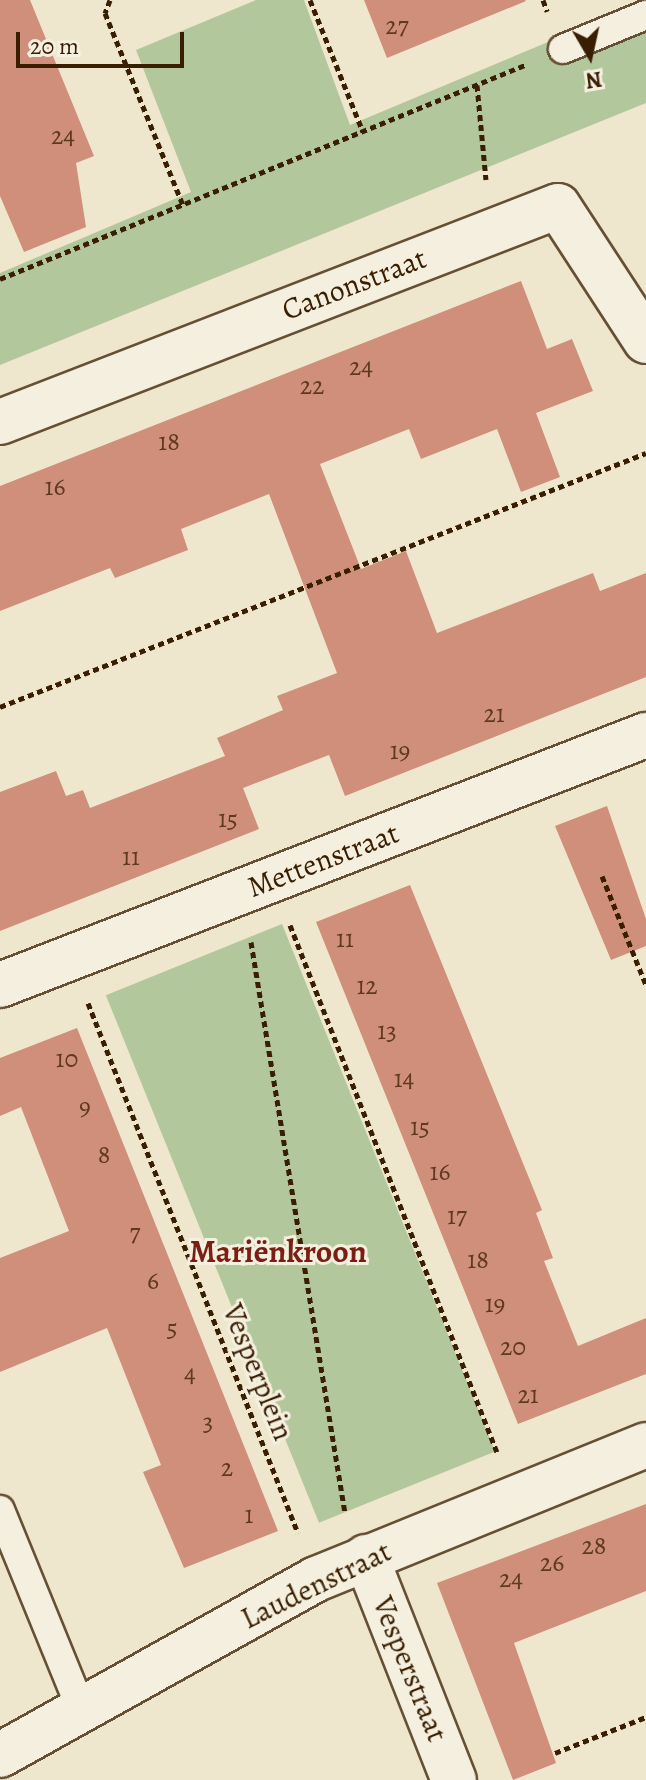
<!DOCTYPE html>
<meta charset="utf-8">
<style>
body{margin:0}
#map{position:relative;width:646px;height:1780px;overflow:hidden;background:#eee7cd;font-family:Alegreya,serif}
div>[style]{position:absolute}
.green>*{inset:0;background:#b3c79d;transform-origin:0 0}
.building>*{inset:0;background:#d08f7a}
.path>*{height:5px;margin-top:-2.5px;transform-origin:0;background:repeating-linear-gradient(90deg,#391e02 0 6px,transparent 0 10px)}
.roads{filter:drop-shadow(2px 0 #665035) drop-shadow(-2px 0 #665035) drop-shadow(0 2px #665035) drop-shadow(0 -2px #665035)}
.service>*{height:28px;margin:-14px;padding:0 14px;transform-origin:14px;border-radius:14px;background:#f4efde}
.minor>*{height:44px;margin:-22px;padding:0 22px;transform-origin:22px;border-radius:22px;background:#f4efde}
span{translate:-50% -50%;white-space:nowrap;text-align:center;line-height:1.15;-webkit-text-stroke:6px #f4efde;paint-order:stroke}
.number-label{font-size:26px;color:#5f3a20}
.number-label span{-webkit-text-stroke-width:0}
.street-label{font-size:30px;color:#391e02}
.neighbourhood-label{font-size:32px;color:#7a1f14;font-weight:700}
.north{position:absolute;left:550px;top:16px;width:80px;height:80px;-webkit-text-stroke:6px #f4efde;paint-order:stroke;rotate:171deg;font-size:22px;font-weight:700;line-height:32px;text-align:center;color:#391e02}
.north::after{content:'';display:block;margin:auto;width:28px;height:36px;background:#391e02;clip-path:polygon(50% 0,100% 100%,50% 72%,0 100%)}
.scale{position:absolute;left:16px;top:32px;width:168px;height:36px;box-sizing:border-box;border:4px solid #391e02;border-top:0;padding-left:10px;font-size:24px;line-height:28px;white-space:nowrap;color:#391e02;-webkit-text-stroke:6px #f4efde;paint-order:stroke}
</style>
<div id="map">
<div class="green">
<i style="clip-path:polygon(256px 0,304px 0,350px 125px,646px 1px,646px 103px,0 365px,0 273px,191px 192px,136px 50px)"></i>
<i style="left:282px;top:924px;width:569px;height:190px;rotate:68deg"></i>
</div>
<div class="building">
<i style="clip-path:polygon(0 0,30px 0,94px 156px,76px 163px,86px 227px,24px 252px,0 196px)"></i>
<i style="clip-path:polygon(364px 0,525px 0,526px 1px,387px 58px)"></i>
<i style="clip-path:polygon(521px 281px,547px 349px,572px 339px,593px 391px,536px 413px,560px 477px,521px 492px,497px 429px,421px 459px,409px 429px,320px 464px,361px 569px,406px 551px,437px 633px,593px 573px,600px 591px,646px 573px,646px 677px,345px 796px,329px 755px,243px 788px,259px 829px,0 931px,0 792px,56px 771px,66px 796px,83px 790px,90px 808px,225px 756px,217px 738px,283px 710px,277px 696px,337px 673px,269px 494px,181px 529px,188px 550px,115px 578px,110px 568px,0 611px,0 486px)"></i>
<i style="clip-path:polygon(607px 806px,646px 919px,646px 946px,611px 960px,555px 826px)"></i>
<i style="clip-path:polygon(410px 885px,542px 1210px,536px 1213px,553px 1258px,544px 1261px,578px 1346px,646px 1318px,646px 1374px,518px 1424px,316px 922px)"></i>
<i style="clip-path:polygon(77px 1028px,278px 1531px,184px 1568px,143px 1472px,161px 1465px,107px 1328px,0 1372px,0 1258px,69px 1231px,21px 1107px,0 1116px,0 1058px)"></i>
<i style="clip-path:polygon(646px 1504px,646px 1591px,514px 1643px,556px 1763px,513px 1780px,437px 1583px)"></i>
</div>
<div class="path">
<i style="left:110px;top:0;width:14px;rotate:111deg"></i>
<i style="left:105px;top:13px;width:207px;rotate:67.9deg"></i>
<i style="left:310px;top:0;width:142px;rotate:68.1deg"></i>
<i style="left:543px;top:0;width:12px;rotate:70deg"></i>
<i style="left:477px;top:85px;width:95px;rotate:84.6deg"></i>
<i style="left:0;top:279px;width:567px;rotate:-22.18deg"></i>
<i style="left:0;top:707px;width:694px;rotate:-21.46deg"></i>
<i style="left:602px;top:876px;width:118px;rotate:68deg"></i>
<i style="left:290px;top:925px;width:566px;rotate:68.56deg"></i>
<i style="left:251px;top:942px;width:579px;rotate:80.65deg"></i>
<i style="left:88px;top:1003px;width:570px;rotate:68.39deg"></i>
<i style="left:555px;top:1753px;width:98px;rotate:-21.6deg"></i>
</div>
<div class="roads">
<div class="service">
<i style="left:563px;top:49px;width:90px;rotate:-22.3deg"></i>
<i style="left:0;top:1510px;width:214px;rotate:67.8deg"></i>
</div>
<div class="minor">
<i style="left:0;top:422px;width:598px;rotate:-21.16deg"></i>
<i style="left:558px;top:206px;width:161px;rotate:56.9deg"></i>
<i style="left:0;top:985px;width:693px;rotate:-21.16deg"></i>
<i style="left:366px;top:1557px;width:240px;rotate:68.5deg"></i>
<i style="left:0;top:1755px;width:362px;rotate:-29.1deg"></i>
<i style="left:316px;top:1579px;width:356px;rotate:-22.1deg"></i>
</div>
</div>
<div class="number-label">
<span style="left:397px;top:26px">27</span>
<span style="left:63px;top:136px">24</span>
<span style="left:361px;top:367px">24</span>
<span style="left:312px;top:386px">22</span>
<span style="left:169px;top:442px">18</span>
<span style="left:55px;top:487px">16</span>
<span style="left:494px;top:714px">21</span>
<span style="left:400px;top:751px">19</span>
<span style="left:228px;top:819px">15</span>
<span style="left:131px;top:857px">11</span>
<span style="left:345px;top:939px">11</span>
<span style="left:367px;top:986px">12</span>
<span style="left:387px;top:1031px">13</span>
<span style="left:67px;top:1059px">10</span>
<span style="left:404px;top:1079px">14</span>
<span style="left:85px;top:1107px">9</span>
<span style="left:420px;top:1127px">15</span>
<span style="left:104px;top:1155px">8</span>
<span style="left:440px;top:1172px">16</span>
<span style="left:457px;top:1216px">17</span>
<span style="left:135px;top:1233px">7</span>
<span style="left:478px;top:1260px">18</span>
<span style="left:153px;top:1281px">6</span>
<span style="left:495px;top:1304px">19</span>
<span style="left:172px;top:1328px">5</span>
<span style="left:513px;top:1347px">20</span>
<span style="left:190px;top:1374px">4</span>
<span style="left:528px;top:1395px">21</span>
<span style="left:208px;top:1422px">3</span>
<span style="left:227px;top:1468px">2</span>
<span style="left:249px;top:1515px">1</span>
<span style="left:594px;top:1546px">28</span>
<span style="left:552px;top:1563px">26</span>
<span style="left:511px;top:1579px">24</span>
</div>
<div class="street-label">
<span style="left:354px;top:284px;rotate:-21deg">Canonstraat</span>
<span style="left:323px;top:860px;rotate:-21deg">Mettenstraat</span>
<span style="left:258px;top:1372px;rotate:68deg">Vesperplein</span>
<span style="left:316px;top:1585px;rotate:-26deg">Laudenstraat</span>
<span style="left:410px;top:1669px;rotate:68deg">Vesperstraat</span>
</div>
<div class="neighbourhood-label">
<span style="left:278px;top:1251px">Mariënkroon</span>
</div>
<div class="north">N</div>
<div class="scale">20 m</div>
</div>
